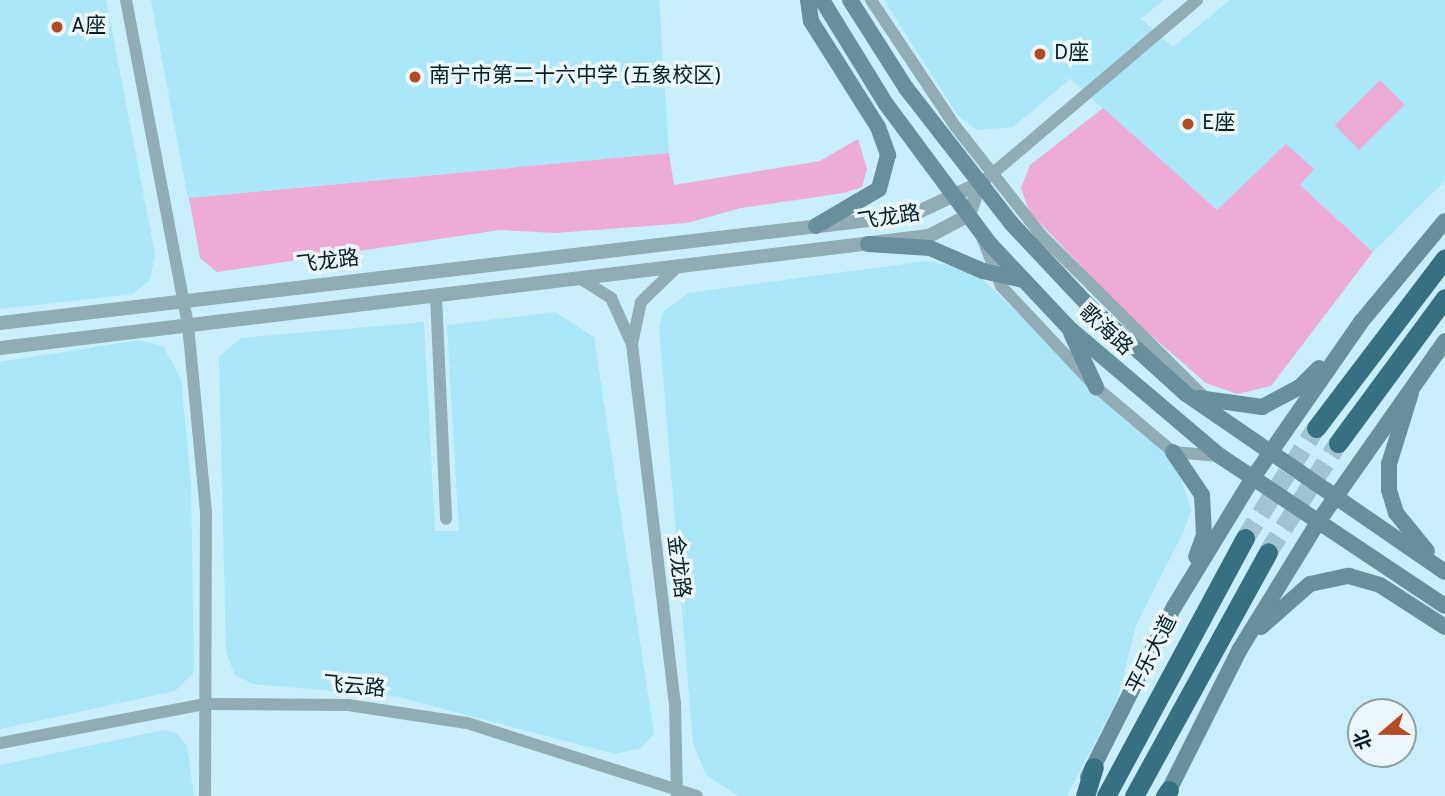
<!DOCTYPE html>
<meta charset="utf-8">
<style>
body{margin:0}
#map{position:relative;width:1445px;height:796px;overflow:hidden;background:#c9effb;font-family:Overpass,"Noto Sans SC",sans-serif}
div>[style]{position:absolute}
.built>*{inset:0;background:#abe6f9}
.green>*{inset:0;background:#ecacd6;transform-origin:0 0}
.trunk-tunnel>*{height:19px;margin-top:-9.5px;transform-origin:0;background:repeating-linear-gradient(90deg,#a1c5d0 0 19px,transparent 0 29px)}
.minor>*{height:12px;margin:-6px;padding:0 6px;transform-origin:6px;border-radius:6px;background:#92acb5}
.tertiary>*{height:14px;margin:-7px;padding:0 7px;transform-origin:7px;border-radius:7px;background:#92acb5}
.secondary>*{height:16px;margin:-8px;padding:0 8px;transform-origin:8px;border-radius:8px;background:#678f9c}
.trunk>*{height:19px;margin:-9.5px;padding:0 9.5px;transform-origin:9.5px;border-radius:9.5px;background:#367082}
.dots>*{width:19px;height:19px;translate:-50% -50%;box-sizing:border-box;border:4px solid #ebf7fb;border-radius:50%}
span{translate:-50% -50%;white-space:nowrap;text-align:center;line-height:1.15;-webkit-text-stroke:7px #ebf7fb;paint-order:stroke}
.poi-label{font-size:21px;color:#031e26}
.left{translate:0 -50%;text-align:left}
.street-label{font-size:21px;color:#031e26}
.north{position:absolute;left:1347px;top:698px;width:70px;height:70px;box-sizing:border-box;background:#ebf7fb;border:2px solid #8ea0a6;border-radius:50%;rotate:250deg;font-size:19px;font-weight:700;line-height:28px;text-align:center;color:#031e26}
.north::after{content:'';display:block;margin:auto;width:24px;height:32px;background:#b34c24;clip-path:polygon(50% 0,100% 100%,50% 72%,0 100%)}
</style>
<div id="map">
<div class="built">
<i style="clip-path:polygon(0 0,106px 0,155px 254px,150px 280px,132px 294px,0 309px)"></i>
<i style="clip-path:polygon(151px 0,659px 0,669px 153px,188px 198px)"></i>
<i style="clip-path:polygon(884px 0,1163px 0,1141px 19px,1173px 47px,1230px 0,1445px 0,1445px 181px,1373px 252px,1300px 185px,1217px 210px,1070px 79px,1013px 127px,977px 130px,959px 117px)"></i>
<i style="clip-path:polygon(926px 261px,974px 271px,1177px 466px,1191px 510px,1183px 533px,1136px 625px,1118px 698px,1067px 796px,739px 796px,706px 775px,693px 743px,659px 327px,663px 312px,688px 293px)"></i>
<i style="clip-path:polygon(555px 312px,594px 337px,654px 734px,641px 748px,615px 754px,398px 697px,253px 684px,235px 675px,226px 652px,219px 357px,241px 338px,424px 322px,435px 531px,459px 531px,447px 325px)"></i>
<i style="clip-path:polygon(139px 340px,163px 346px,181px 379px,191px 482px,194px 672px,175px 691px,0 729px,0 362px)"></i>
<i style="clip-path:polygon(163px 730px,177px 733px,187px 746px,194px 796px,0 796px,0 765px)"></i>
</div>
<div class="green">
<i style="left:1380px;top:80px;width:35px;height:64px;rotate:45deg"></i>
<i style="clip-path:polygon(1103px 108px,1217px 210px,1286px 144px,1314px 169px,1300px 185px,1373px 252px,1271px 386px,1237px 394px,1206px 383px,1124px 312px,1029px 211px,1021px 188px,1030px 165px)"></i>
<i style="clip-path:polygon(858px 139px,867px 169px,862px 187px,844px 193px,741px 208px,687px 223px,556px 233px,500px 230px,217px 272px,200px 258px,189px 198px,669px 153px,674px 185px,820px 161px)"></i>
</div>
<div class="trunk-tunnel">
<i style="left:1245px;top:538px;width:131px;rotate:-57.2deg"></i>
<i style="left:1268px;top:552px;width:130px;rotate:-57.3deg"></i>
</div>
<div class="minor">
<i style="left:126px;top:0;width:331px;rotate:79.2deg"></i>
<i style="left:188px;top:325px;width:188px;rotate:84.5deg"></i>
<i style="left:206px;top:512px;width:284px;rotate:90.2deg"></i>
<i style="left:871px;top:0;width:151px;rotate:56.3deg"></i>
<i style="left:955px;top:126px;width:139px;rotate:51.7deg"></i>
<i style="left:1041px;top:235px;width:240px;rotate:44.8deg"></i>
<i style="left:986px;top:179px;width:277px;rotate:-40.3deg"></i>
<i style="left:982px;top:237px;width:53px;rotate:68.8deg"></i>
<i style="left:1001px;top:286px;width:139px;rotate:46.8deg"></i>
<i style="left:1096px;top:387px;width:101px;rotate:40.2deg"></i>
<i style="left:1173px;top:452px;width:47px;rotate:4.9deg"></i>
<i style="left:581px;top:279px;width:36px;rotate:32deg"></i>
<i style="left:611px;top:298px;width:51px;rotate:65.5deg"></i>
<i style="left:632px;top:344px;width:361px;rotate:83.2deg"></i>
<i style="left:675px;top:702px;width:94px;rotate:88.8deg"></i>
<i style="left:436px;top:296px;width:223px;rotate:87.4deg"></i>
<i style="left:632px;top:344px;width:43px;rotate:-77.9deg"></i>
<i style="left:641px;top:302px;width:49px;rotate:-44.2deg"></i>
<i style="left:0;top:743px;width:208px;rotate:-10.8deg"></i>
<i style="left:204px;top:704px;width:144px;rotate:0.4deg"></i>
<i style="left:348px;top:705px;width:120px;rotate:8.6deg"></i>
<i style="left:467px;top:723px;width:241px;rotate:17.6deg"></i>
</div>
<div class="tertiary">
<i style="left:0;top:323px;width:918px;rotate:-6.75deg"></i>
<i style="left:912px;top:215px;width:75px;rotate:-25.2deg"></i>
<i style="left:0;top:348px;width:936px;rotate:-6.87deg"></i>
<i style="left:929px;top:236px;width:45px;rotate:-27.7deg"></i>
<i style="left:969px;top:215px;width:34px;rotate:-71deg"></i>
</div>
<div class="secondary">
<i style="left:808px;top:0;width:21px;rotate:82deg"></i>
<i style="left:811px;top:21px;width:125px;rotate:57.7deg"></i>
<i style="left:878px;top:127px;width:30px;rotate:70deg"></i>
<i style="left:888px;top:155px;width:35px;rotate:105deg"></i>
<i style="left:879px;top:189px;width:73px;rotate:149.6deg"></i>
<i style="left:822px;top:0;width:122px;rotate:58.4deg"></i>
<i style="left:886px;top:104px;width:174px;rotate:53.4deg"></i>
<i style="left:990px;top:244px;width:115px;rotate:46.8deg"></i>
<i style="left:1069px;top:328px;width:198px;rotate:40.3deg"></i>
<i style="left:1220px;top:456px;width:270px;rotate:33.7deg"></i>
<i style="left:850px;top:0;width:104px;rotate:57.5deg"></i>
<i style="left:906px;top:88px;width:171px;rotate:52.1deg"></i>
<i style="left:1011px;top:223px;width:114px;rotate:46.8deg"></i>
<i style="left:1089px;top:306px;width:131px;rotate:42.2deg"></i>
<i style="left:1186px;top:394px;width:314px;rotate:34.5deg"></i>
<i style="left:868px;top:244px;width:62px;rotate:3.7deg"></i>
<i style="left:930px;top:248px;width:58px;rotate:23.5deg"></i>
<i style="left:983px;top:271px;width:41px;rotate:12.7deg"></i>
<i style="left:1071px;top:333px;width:60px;rotate:65.2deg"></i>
<i style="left:1411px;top:393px;width:74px;rotate:107.2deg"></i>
<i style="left:1389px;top:464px;width:26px;rotate:90deg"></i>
<i style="left:1389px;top:490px;width:24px;rotate:73deg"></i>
<i style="left:1396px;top:513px;width:49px;rotate:50.8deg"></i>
<i style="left:1198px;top:398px;width:65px;rotate:8deg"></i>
<i style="left:1262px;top:407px;width:43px;rotate:-27.8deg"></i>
<i style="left:1300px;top:387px;width:27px;rotate:-45deg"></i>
<i style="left:1173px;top:452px;width:52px;rotate:56deg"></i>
<i style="left:1202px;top:495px;width:40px;rotate:87.1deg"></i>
<i style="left:1204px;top:535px;width:23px;rotate:110deg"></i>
<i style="left:1261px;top:627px;width:65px;rotate:-41.3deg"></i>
<i style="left:1310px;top:584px;width:40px;rotate:-12deg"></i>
<i style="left:1349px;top:576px;width:32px;rotate:16deg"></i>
<i style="left:1380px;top:585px;width:77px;rotate:32.9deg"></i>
<i style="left:1088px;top:777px;width:191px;rotate:-63.2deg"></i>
<i style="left:1174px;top:607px;width:150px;rotate:-58.6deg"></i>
<i style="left:1252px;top:479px;width:191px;rotate:-55.2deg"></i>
<i style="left:1361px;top:322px;width:131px;rotate:-50.3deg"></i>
<i style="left:1166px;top:796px;width:165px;rotate:-63.3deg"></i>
<i style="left:1240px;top:649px;width:149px;rotate:-58.4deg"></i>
<i style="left:1318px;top:522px;width:221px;rotate:-54.9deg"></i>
</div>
<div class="trunk">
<i style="left:1316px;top:428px;width:213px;rotate:-52.8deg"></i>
<i style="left:1338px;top:443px;width:180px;rotate:-53.6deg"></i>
<i style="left:1085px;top:796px;width:30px;rotate:-73deg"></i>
<i style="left:1106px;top:796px;width:293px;rotate:-61.7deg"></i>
<i style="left:1134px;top:796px;width:278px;rotate:-61.2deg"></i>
<i style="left:1165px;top:796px;width:7px;rotate:-56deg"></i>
</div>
<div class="dots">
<i style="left:57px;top:27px;background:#b34c24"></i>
<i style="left:1040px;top:54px;background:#b34c24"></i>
<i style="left:415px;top:77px;background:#b34c24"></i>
<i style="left:1188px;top:124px;background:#b34c24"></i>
</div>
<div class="poi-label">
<span class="left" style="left:71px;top:27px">A座</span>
<span class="left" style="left:1054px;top:54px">D座</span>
<span class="left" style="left:429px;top:77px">南宁市第二十六中学 (五象校区)</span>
<span class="left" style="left:1202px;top:124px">E座</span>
</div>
<div class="street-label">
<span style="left:889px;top:219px;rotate:-9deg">飞龙路</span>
<span style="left:328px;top:263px;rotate:-7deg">飞龙路</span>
<span style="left:1105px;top:331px;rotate:42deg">歌海路</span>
<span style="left:677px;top:567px;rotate:83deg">金龙路</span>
<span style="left:1153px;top:655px;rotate:-63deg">平乐大道</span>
<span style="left:354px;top:688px;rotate:5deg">飞云路</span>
</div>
<div class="north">北</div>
</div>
